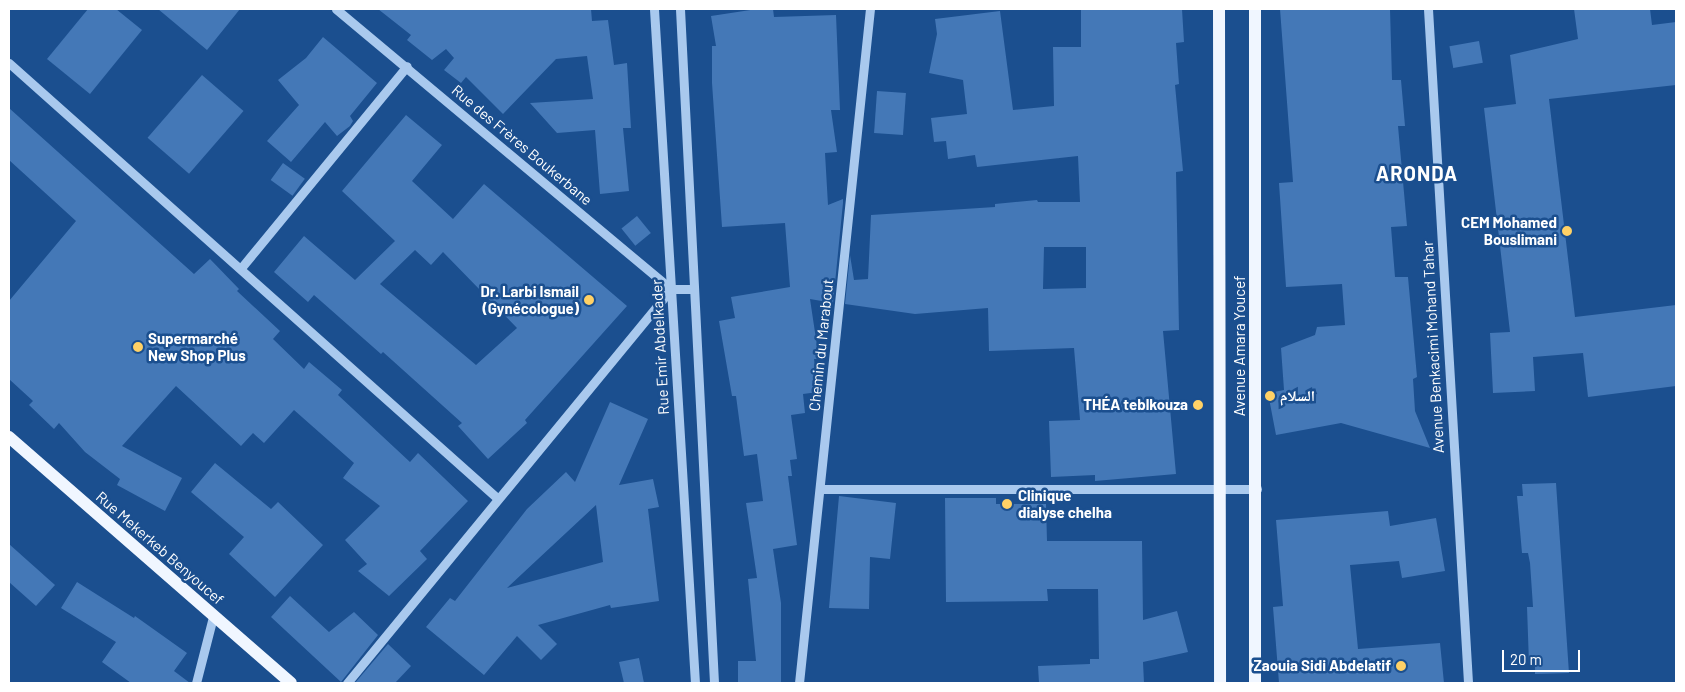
<!DOCTYPE html>
<meta charset="utf-8">
<style>
body{margin:0}
#map{position:relative;width:1685px;height:692px;overflow:hidden;background:#1b4f8f;font-family:Barlow,"Noto Naskh Arabic",sans-serif}
div>[style]{position:absolute}
.building>*{inset:0;background:#4478b7;transform-origin:0 0}
.minor>*{height:9px;margin:-4.5px;padding:0 4.5px;transform-origin:4.5px;border-radius:4.5px;background:#a9c9ee}
.major>*{height:12px;margin:-6px;padding:0 6px;transform-origin:6px;border-radius:6px;background:#f0f6ff}
.dots>*{width:14px;height:14px;translate:-50% -50%;box-sizing:border-box;border:2px solid #1b4f8f;border-radius:50%}
span{translate:-50% -50%;white-space:nowrap;text-align:center;line-height:1.15;-webkit-text-stroke:5px #1b4f8f;paint-order:stroke}
.street-label{font-size:15px;color:#fff}
.poi-label{font-size:15px;color:#fff;font-weight:700}
.right{translate:-100% -50%;text-align:right}
.left{translate:0 -50%;text-align:left}
.district-label{font-size:20px;color:#fff;font-weight:700;letter-spacing:1px}
.frame{position:absolute;inset:0;border:10px solid #fff;pointer-events:none}
.scale{position:absolute;left:1502px;top:650px;width:78px;height:22px;box-sizing:border-box;border:2px solid #fff;border-top:0;padding-left:6px;font-size:15px;line-height:18px;white-space:nowrap;color:#fff;-webkit-text-stroke:4px #1b4f8f;paint-order:stroke}
</style>
<div id="map">
<div class="building">
<i style="clip-path:polygon(88px 9px,116px 9px,142px 30px,90px 94px,47px 59px)"></i>
<i style="clip-path:polygon(158px 9px,240px 9px,207px 50px)"></i>
<i style="clip-path:polygon(378px 9px,591px 9px,592px 21px,608px 20px,614px 65px,627px 63px,631px 128px,623px 128px,629px 191px,600px 194px,595px 130px,557px 133px,530px 103px,593px 99px,587px 56px,556px 59px,503px 114px,466px 77px,461px 83px,444px 70px,454px 58px,446px 49px,432px 60px,407px 40px,411px 35px)"></i>
<i style="clip-path:polygon(757px 9px,773px 9px,774px 17px,836px 15px,840px 110px,831px 110px,837px 152px,825px 153px,828px 205px,843px 199px,843px 203px,833px 303px,810px 299px,819px 359px,814px 359px,818px 392px,803px 394px,805px 413px,791px 415px,797px 459px,790px 460px,792px 476px,788px 476px,797px 545px,773px 549px,781px 603px,781px 683px,738px 683px,738px 661px,756px 661px,748px 579px,757px 578px,746px 503px,763px 501px,757px 454px,744px 456px,736px 396px,732px 396px,719px 321px,735px 318px,731px 297px,790px 287px,785px 223px,722px 227px,712px 83px,712px 46px,716px 46px,711px 16px)"></i>
<i style="clip-path:polygon(evenodd,1081px 9px,1182px 9px,1184px 42px,1176px 43px,1179px 84px,1175px 85px,1183px 171px,1176px 172px,1179px 330px,1163px 331px,1176px 474px,1095px 481px,1095px 475px,1051px 477px,1049px 421px,1080px 420px,1074px 348px,989px 351px,988px 308px,915px 314px,845px 304px,850px 255px,854px 280px,868px 279px,871px 215px,995px 207px,995px 204px,1037px 200px,1038px 202px,1080px 202px,1078px 156px,977px 167px,975px 155px,948px 159px,946px 141px,934px 142px,931px 118px,967px 114px,963px 80px,929px 73px,937px 34px,935px 19px,1000px 11px,1013px 110px,1054px 106px,1053px 47px,1081px 47px,1081px 9px,1044px 247px,1086px 247px,1086px 288px,1043px 289px,1044px 247px)"></i>
<i style="clip-path:polygon(1280px 9px,1390px 9px,1392px 80px,1401px 80px,1405px 126px,1398px 126px,1407px 226px,1391px 227px,1395px 277px,1408px 277px,1417px 377px,1413px 379px,1415px 411px,1430px 448px,1341px 423px,1276px 435px,1268px 393px,1284px 390px,1281px 348px,1315px 335px,1317px 327px,1345px 325px,1342px 284px,1286px 287px,1279px 183px,1293px 182px)"></i>
<i style="clip-path:polygon(1574px 9px,1650px 9px,1652px 25px,1676px 22px,1676px 85px,1549px 99px,1575px 317px,1676px 305px,1676px 386px,1588px 397px,1583px 353px,1533px 357px,1535px 391px,1493px 393px,1490px 333px,1510px 332px,1484px 108px,1516px 104px,1510px 55px,1578px 39px)"></i>
<i style="clip-path:polygon(323px 37px,377px 83px,350px 116px,353px 121px,350px 126px,337px 136px,325px 122px,291px 162px,267px 141px,299px 105px,278px 80px,306px 58px)"></i>
<i style="left:1479px;top:41px;width:22px;height:30px;rotate:80deg"></i>
<i style="left:202px;top:75px;width:55px;height:83px;rotate:41deg"></i>
<i style="left:877px;top:91px;width:29px;height:42px;rotate:4deg"></i>
<i style="clip-path:polygon(9px 108px,194px 274px,210px 259px,239px 289px,237px 291px,280px 331px,273px 339px,304px 369px,309px 362px,342px 390px,338px 395px,410px 462px,418px 453px,468px 501px,420px 551px,427px 559px,389px 596px,358px 571px,367px 564px,345px 540px,380px 506px,343px 478px,354px 463px,294px 410px,264px 443px,253px 433px,241px 446px,176px 386px,122px 446px,182px 478px,165px 511px,117px 485px,120px 479px,85px 452px,59px 423px,54px 429px,29px 405px,33px 401px,9px 379px,9px 301px,76px 221px,9px 160px)"></i>
<i style="clip-path:polygon(evenodd,406px 115px,442px 145px,412px 181px,453px 219px,484px 184px,627px 306px,525px 420px,527px 423px,488px 459px,458px 426px,462px 423px,383px 352px,381px 354px,314px 295px,308px 302px,274px 272px,304px 236px,355px 280px,395px 241px,342px 191px,406px 115px,415px 250px,431px 265px,443px 252px,517px 328px,476px 365px,380px 284px,415px 250px)"></i>
<i style="left:283px;top:163px;width:27px;height:21px;rotate:36deg"></i>
<i style="left:637px;top:216px;width:22px;height:20px;rotate:51deg"></i>
<i style="clip-path:polygon(evenodd,610px 402px,648px 419px,619px 485px,653px 479px,659px 507px,648px 509px,659px 601px,611px 608px,610px 605px,538px 625px,557px 644px,541px 660px,517px 636px,484px 675px,426px 627px,450px 598px,455px 601px,527px 509px,566px 472px,575px 482px,610px 402px,596px 505px,603px 562px,507px 588px,596px 505px)"></i>
<i style="clip-path:polygon(215px 463px,271px 509px,278px 502px,323px 545px,275px 597px,229px 554px,244px 537px,191px 492px)"></i>
<i style="clip-path:polygon(1556px 483px,1569px 673px,1535px 674px,1535px 664px,1529px 664px,1527px 607px,1533px 607px,1530px 563px,1528px 553px,1522px 553px,1517px 496px,1523px 496px,1522px 484px)"></i>
<i style="clip-path:polygon(839px 496px,896px 503px,890px 559px,870px 557px,869px 609px,829px 608px)"></i>
<i style="clip-path:polygon(945px 498px,996px 498px,996px 504px,1046px 504px,1047px 541px,1142px 541px,1143px 620px,1177px 611px,1188px 652px,1143px 662px,1144px 683px,1039px 683px,1038px 666px,1090px 664px,1090px 659px,1099px 659px,1098px 589px,1047px 589px,1048px 601px,946px 602px)"></i>
<i style="clip-path:polygon(1388px 511px,1390px 526px,1436px 518px,1445px 571px,1402px 578px,1399px 561px,1350px 565px,1358px 649px,1440px 643px,1444px 683px,1279px 683px,1273px 607px,1283px 606px,1276px 520px)"></i>
<i style="clip-path:polygon(9px 544px,55px 585px,36px 606px,9px 582px)"></i>
<i style="clip-path:polygon(77px 582px,134px 618px,135px 616px,187px 653px,174px 671px,190px 683px,131px 683px,102px 662px,116px 642px,61px 608px)"></i>
<i style="clip-path:polygon(290px 596px,329px 632px,354px 612px,378px 635px,341px 682px,271px 617px)"></i>
<i style="clip-path:polygon(388px 644px,411px 666px,395px 683px,355px 683px)"></i>
<i style="clip-path:polygon(639px 658px,644px 683px,624px 683px,619px 662px)"></i>
</div>
<div class="minor">
<i style="left:336px;top:9px;width:437px;rotate:39.9deg"></i>
<i style="left:671px;top:289px;width:23px"></i>
<i style="left:654px;top:9px;width:675px;rotate:86.52deg"></i>
<i style="left:680px;top:9px;width:675px;rotate:87.11deg"></i>
<i style="left:1428px;top:9px;width:675px;rotate:86.6deg"></i>
<i style="left:9px;top:63px;width:654px;rotate:41.71deg"></i>
<i style="left:241px;top:268px;width:261px;rotate:-50.6deg"></i>
<i style="left:820px;top:489px;width:437px"></i>
<i style="left:196px;top:683px;width:68px;rotate:-75.6deg"></i>
<i style="left:347px;top:683px;width:510px;rotate:-50.57deg"></i>
<i style="left:799px;top:683px;width:678px;rotate:-83.99deg"></i>
</div>
<div class="major">
<i style="left:1219px;top:9px;width:674px;rotate:89.91deg"></i>
<i style="left:9px;top:437px;width:374px;rotate:41.1deg"></i>
<i style="left:1255px;top:683px;width:674px;rotate:-90deg"></i>
</div>
<div class="dots">
<i style="left:1567px;top:231px;background:#ffd166"></i>
<i style="left:589px;top:300px;background:#ffd166"></i>
<i style="left:138px;top:347px;background:#ffd166"></i>
<i style="left:1270px;top:396px;background:#ffd166"></i>
<i style="left:1198px;top:405px;background:#ffd166"></i>
<i style="left:1007px;top:504px;background:#ffd166"></i>
<i style="left:1401px;top:666px;background:#ffd166"></i>
</div>
<div class="street-label">
<span style="left:522px;top:145px;rotate:40deg">Rue des Frères Boukerbane</span>
<span style="left:821px;top:345px;rotate:-84deg">Chemin du Marabout</span>
<span style="left:1240px;top:346px;rotate:-90deg">Avenue Amara Youcef</span>
<span style="left:660px;top:347px;rotate:-93deg">Rue Emir Abdelkader</span>
<span style="left:1433px;top:347px;rotate:-93deg">Avenue Benkacimi Mohand Tahar</span>
<span style="left:160px;top:548px;rotate:41deg">Rue Mekerkeb Benyoucef</span>
</div>
<div class="poi-label">
<span class="right" style="left:1557px;top:231px">CEM Mohamed<br>Bouslimani</span>
<span class="right" style="left:579px;top:300px">Dr. Larbi Ismail<br>(Gynécologue)</span>
<span class="left" style="left:148px;top:347px">Supermarché<br>New Shop Plus</span>
<span class="left" style="left:1280px;top:396px">السلام</span>
<span class="right" style="left:1188px;top:405px">THÉA teblkouza</span>
<span class="left" style="left:1018px;top:504px">Clinique<br>dialyse chelha</span>
<span class="right" style="left:1391px;top:666px">Zaouia Sidi Abdelatif</span>
</div>
<div class="district-label">
<span style="left:1417px;top:173px">ARONDA</span>
</div>
<div class="frame"></div>
<div class="scale">20 m</div>
</div>
